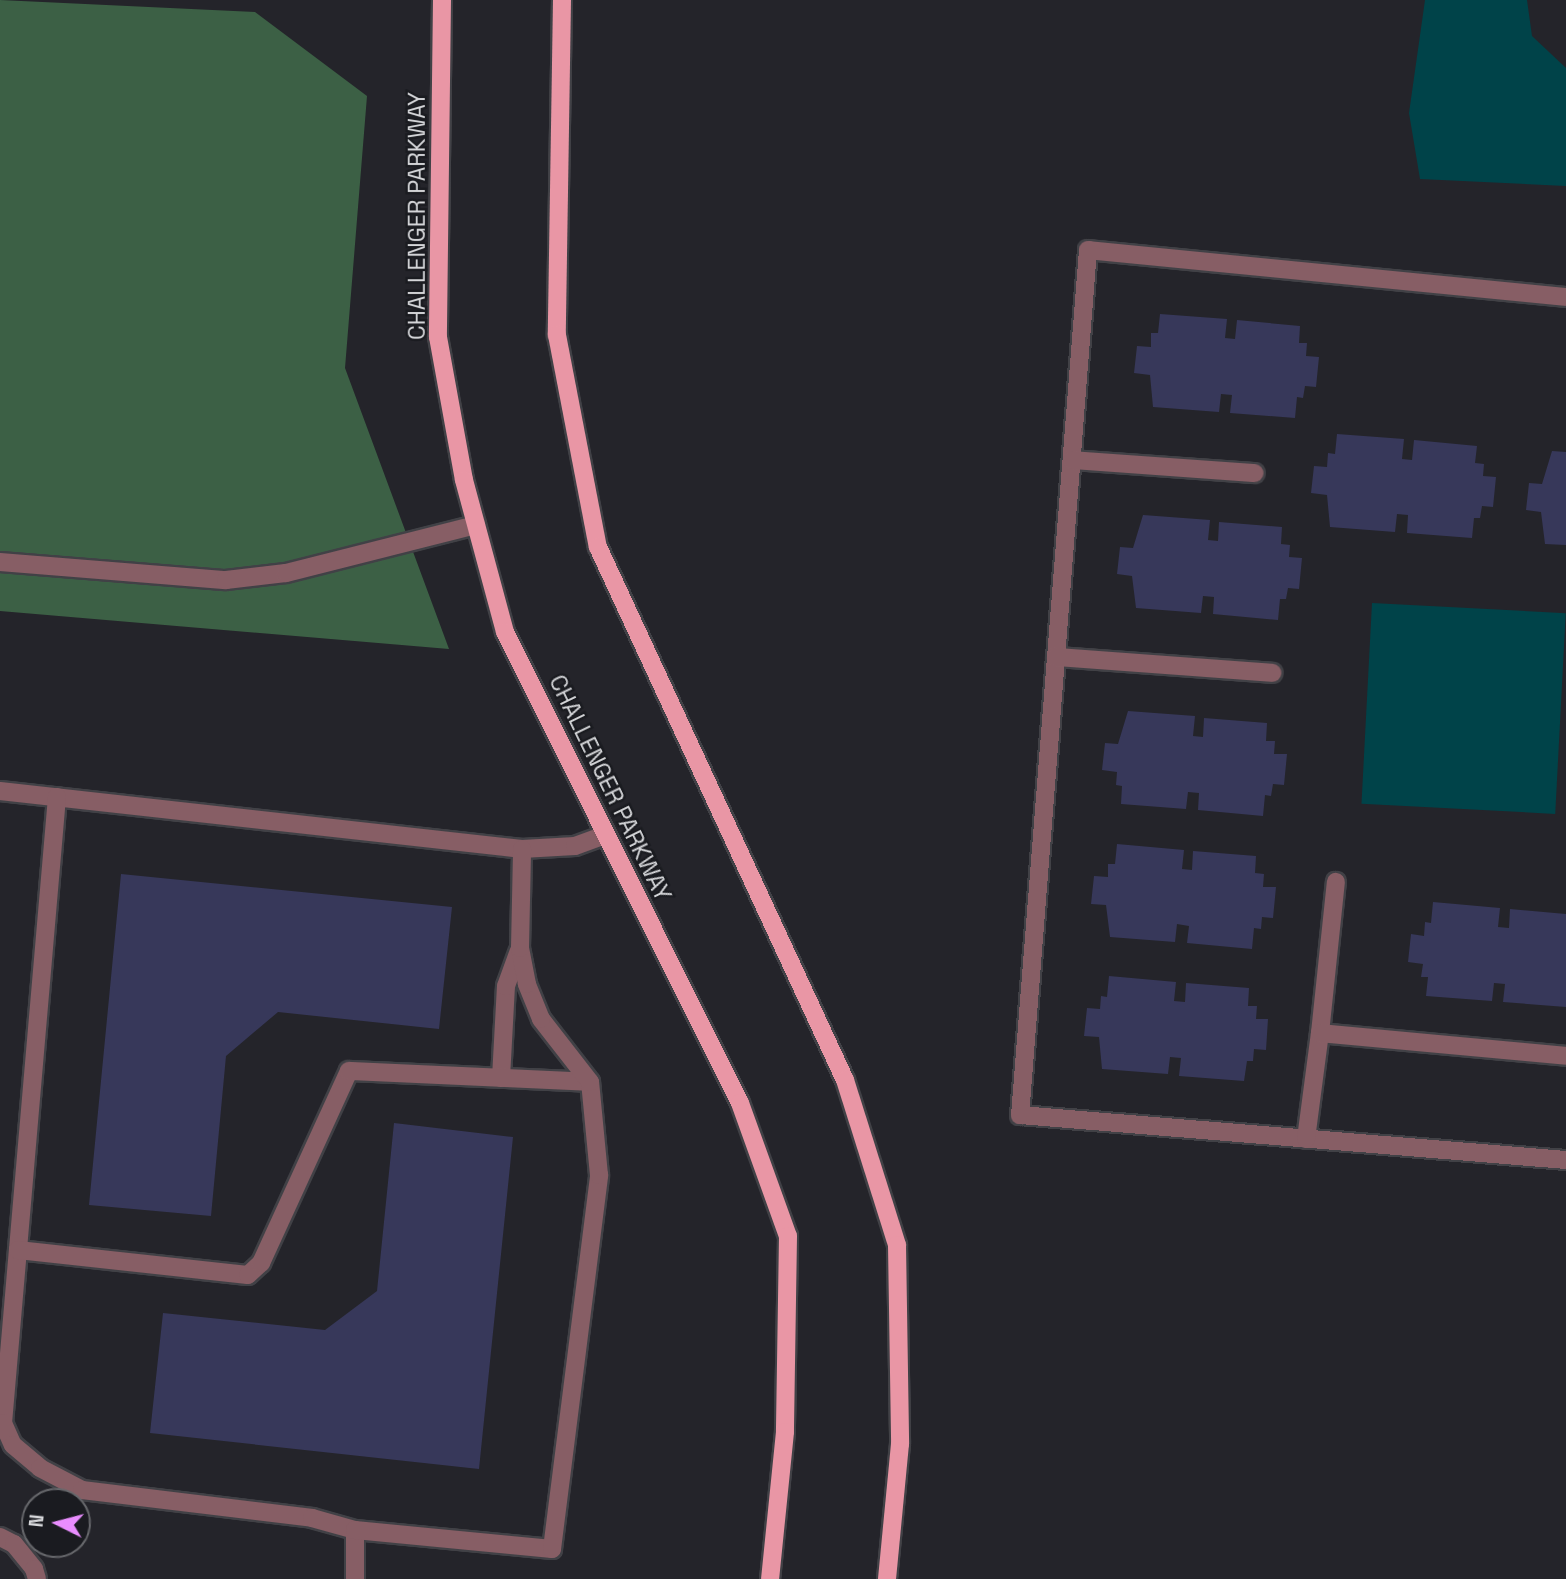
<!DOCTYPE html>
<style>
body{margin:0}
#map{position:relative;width:1566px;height:1579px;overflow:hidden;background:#24242a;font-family:"Space Grotesk",sans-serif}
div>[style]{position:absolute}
.forest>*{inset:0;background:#3c6045}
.water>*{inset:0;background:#004349;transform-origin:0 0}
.building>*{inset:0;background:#37385a}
.roads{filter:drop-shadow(2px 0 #414146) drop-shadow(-2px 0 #414146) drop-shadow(0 2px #414146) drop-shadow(0 -2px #414146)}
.minor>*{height:18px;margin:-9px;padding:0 9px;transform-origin:9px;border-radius:9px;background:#875e65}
.major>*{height:18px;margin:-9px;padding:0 9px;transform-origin:9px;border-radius:9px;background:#e996a5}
span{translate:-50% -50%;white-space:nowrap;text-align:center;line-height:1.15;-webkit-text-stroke:5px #1a1b20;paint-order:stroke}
.street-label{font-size:23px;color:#d7d8db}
.north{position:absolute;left:21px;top:1488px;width:70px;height:70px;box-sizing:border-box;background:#1a1b20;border:2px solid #66676b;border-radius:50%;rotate:276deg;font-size:19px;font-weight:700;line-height:28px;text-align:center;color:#d7d8db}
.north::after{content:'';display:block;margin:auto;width:24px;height:32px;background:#e98dfe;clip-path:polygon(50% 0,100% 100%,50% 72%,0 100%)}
</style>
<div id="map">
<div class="forest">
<i style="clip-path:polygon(0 0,255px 12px,367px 96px,345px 368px,449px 649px,0 611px)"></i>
</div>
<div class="water">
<i style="clip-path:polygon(1425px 0,1527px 0,1532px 36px,1566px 68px,1566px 186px,1420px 179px,1409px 113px)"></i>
<i style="left:1372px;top:603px;width:194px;height:201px;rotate:3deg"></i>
</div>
<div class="building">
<i style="clip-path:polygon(1160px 314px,1227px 319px,1225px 338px,1235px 339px,1237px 320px,1300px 326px,1299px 343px,1307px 343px,1306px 356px,1319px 357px,1316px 387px,1305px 386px,1303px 398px,1297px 397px,1295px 418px,1230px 413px,1232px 395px,1221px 394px,1219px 412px,1153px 407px,1150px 375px,1134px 373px,1137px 346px,1151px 347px,1151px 333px,1158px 333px)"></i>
<i style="clip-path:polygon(1337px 434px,1404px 439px,1402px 459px,1412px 460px,1414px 440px,1477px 446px,1475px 463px,1484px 464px,1483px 476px,1496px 477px,1493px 507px,1482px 506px,1480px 518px,1474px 518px,1472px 538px,1407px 533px,1408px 515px,1397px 514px,1395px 532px,1330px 527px,1327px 495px,1311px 493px,1314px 466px,1327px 467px,1328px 453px,1335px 454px)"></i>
<i style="clip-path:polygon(1552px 451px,1566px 452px,1566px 545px,1545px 544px,1541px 512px,1526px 510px,1529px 483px,1542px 484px)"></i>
<i style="clip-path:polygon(1143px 515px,1210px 520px,1208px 540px,1218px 541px,1219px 522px,1282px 527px,1281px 544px,1290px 545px,1289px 557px,1302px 558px,1299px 589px,1288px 588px,1286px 599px,1280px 599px,1278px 620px,1213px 614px,1214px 597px,1203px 596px,1201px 613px,1136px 608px,1132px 576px,1117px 574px,1120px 547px,1133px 548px)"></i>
<i style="clip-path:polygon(1128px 711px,1195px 716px,1193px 736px,1203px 737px,1204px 718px,1267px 723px,1266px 741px,1275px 741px,1274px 754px,1287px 754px,1284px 785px,1273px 784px,1271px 796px,1265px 795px,1263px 816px,1198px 810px,1199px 793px,1188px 792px,1186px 809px,1121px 804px,1122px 786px,1116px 785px,1117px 772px,1102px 770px,1105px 743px,1118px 744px)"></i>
<i style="clip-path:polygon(1117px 844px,1184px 850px,1182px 869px,1192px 870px,1193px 851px,1256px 856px,1255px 873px,1264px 874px,1263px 887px,1276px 887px,1273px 918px,1262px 917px,1261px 929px,1254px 928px,1252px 949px,1187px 943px,1189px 926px,1177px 924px,1175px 942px,1110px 937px,1106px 905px,1091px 904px,1094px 876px,1108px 877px,1108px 864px,1115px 864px)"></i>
<i style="clip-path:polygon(121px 874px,452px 907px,439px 1029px,278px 1012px,226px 1056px,211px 1216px,89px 1205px)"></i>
<i style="clip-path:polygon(1433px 902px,1500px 908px,1498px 927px,1509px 928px,1510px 909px,1566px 914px,1566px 1007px,1503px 1002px,1505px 984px,1494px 983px,1492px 1001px,1426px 996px,1428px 977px,1421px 977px,1423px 964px,1408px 962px,1411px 934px,1424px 936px,1425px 922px,1431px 923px)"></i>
<i style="clip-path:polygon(1109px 976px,1176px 982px,1174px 1001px,1185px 1002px,1186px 983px,1249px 988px,1248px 1006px,1257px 1006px,1256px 1019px,1268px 1019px,1266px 1050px,1254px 1049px,1253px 1061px,1247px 1061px,1244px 1081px,1179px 1076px,1181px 1058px,1170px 1057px,1168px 1074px,1102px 1069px,1099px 1037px,1084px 1036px,1087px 1008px,1100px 1009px,1101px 996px,1107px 997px)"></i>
<i style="clip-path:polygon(394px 1123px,513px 1137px,479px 1469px,150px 1433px,163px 1313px,325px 1330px,377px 1291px)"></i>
</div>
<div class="roads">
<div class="minor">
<i style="left:1566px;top:297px;width:480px;rotate:-174.4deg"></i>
<i style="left:1088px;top:250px;width:868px;rotate:94.49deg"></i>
<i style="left:1020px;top:1115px;width:548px;rotate:4.71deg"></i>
<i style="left:1072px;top:460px;width:183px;rotate:4.1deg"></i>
<i style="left:0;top:562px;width:227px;rotate:4.6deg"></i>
<i style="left:226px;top:580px;width:60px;rotate:-6.7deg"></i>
<i style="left:286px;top:573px;width:196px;rotate:-14.2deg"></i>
<i style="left:1056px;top:657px;width:217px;rotate:4.2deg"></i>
<i style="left:0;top:791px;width:525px;rotate:6.34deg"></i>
<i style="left:522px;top:849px;width:53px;rotate:-3.2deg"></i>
<i style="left:575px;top:846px;width:32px;rotate:-20deg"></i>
<i style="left:57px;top:797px;width:628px;rotate:94.93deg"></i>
<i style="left:3px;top:1423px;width:24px;rotate:66deg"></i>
<i style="left:13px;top:1445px;width:35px;rotate:40deg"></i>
<i style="left:40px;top:1468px;width:47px;rotate:27.6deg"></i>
<i style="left:82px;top:1490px;width:232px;rotate:6.9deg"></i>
<i style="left:312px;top:1518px;width:45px;rotate:15.6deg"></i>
<i style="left:355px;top:1530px;width:49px;rotate:90deg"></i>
<i style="left:1320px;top:1033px;width:152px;rotate:-84deg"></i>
<i style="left:501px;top:1078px;width:92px;rotate:-86.9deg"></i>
<i style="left:506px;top:986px;width:37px;rotate:-70deg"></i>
<i style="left:1306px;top:1139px;width:107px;rotate:-82.5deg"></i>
<i style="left:1320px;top:1033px;width:247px;rotate:5.3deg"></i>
<i style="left:18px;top:1250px;width:231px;rotate:6.2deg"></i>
<i style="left:248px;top:1275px;width:18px;rotate:-43deg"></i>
<i style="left:261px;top:1263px;width:211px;rotate:-65.4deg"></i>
<i style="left:349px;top:1071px;width:241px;rotate:2.6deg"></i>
<i style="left:355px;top:1530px;width:198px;rotate:5.5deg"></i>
<i style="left:552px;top:1549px;width:377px;rotate:-82.8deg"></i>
<i style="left:599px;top:1175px;width:93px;rotate:-95.5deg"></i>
<i style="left:590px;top:1082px;width:80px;rotate:-127.9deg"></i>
<i style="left:541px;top:1019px;width:38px;rotate:-112deg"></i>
<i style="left:527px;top:984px;width:37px;rotate:-101deg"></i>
<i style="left:520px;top:948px;width:99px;rotate:-88.8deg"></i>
<i style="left:0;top:1537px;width:16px;rotate:27deg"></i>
<i style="left:14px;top:1544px;width:32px;rotate:51deg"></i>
<i style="left:34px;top:1569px;width:10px;rotate:73deg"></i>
</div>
<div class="major">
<i style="left:442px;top:0;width:337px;rotate:90.7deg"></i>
<i style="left:438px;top:337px;width:145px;rotate:79.7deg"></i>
<i style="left:464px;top:480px;width:157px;rotate:74.9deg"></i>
<i style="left:505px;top:632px;width:526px;rotate:63.48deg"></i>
<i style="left:740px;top:1103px;width:141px;rotate:70.2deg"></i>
<i style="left:788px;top:1236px;width:196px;rotate:90.9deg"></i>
<i style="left:785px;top:1432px;width:148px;rotate:95.8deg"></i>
<i style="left:562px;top:0;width:335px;rotate:90.9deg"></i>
<i style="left:557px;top:335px;width:216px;rotate:79.1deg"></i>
<i style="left:598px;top:547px;width:587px;rotate:65.14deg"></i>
<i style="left:845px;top:1080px;width:173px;rotate:72.5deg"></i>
<i style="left:897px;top:1245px;width:199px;rotate:89.1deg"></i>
<i style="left:900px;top:1444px;width:136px;rotate:95.5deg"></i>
</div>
</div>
<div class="street-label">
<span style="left:417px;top:216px;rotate:-90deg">CHALLENGER PARKWAY</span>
<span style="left:610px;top:788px;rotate:64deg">CHALLENGER PARKWAY</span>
</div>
<div class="north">N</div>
</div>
